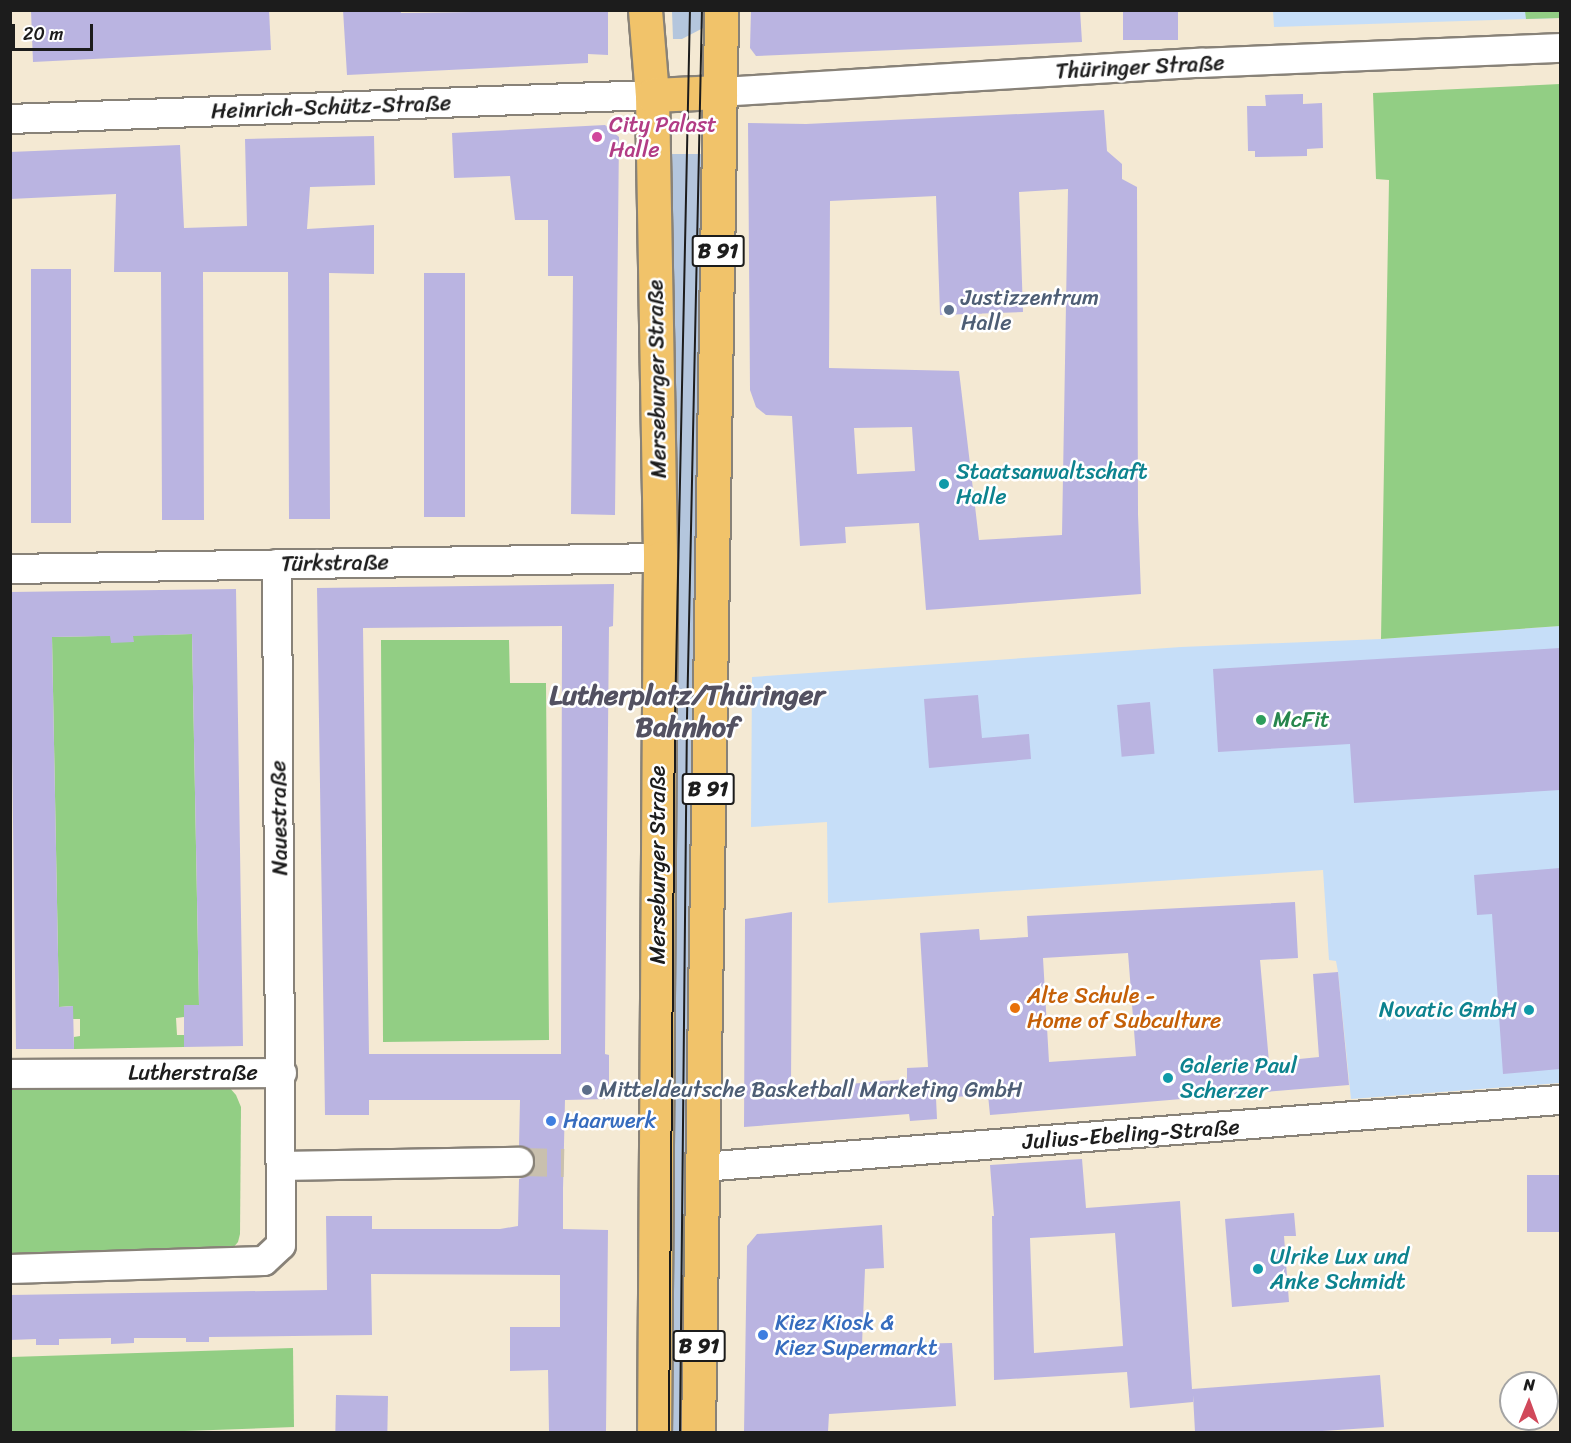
<!DOCTYPE html>
<meta charset="utf-8">
<style>
body{margin:0}
#map{position:relative;width:1571px;height:1443px;overflow:hidden;background:#f4e9d3;font-family:Sriracha,sans-serif}
div>[style]{position:absolute}
.built>*{inset:0;background:#c6def8}
.industrial>*{inset:0;background:#b4c6dd}
.green>*{inset:0;background:#92ce84}
.building>*{inset:0;background:#bab4e1;transform-origin:0 0}
.minor-tunnel>*{height:28px;margin-top:-14px;transform-origin:0;background:repeating-linear-gradient(90deg,#c9c0ae 0 28px,transparent 0 42px)}
.roads{filter:drop-shadow(2px 0 #888278) drop-shadow(-2px 0 #888278) drop-shadow(0 2px #888278) drop-shadow(0 -2px #888278)}
.minor>*{height:28px;margin:-14px;padding:0 14px;transform-origin:14px;border-radius:14px;background:#fff}
.major>*{height:33px;margin:-16.5px;padding:0 16.5px;transform-origin:16.5px;border-radius:16.5px;background:#f1c36a}
.tram>*{height:1.5px;margin:-0.75px;padding:0 0.75px;transform-origin:0.75px;border-radius:0.75px;background:#1c1c1c}
.dots>*{width:16px;height:16px;translate:-50% -50%;box-sizing:border-box;border:3px solid #fff;border-radius:50%}
span{translate:-50% -50%;white-space:nowrap;text-align:center;line-height:1.15;-webkit-text-stroke:5px #fff;paint-order:stroke}
.shield-label span{padding:2px 4px;background:#fff;border:2px solid;border-radius:4px;-webkit-text-stroke-width:0}
.shield-label{font-size:21px;color:#1c1c1c;font-weight:700}
.street-label{font-size:22px;color:#1c1c1c}
.hotel-label{font-size:22px;color:#b23c85}
.left{translate:0 -50%;text-align:left}
.service-label{font-size:22px;color:#4e5e75}
.culture-label{font-size:22px;color:#0d838f}
.right{translate:-100% -50%;text-align:right}
.leisure-label{font-size:22px;color:#27864d}
.food-label{font-size:22px;color:#c56008}
.shop-label{font-size:22px;color:#366cbe}
.district-label{font-size:28px;color:#535161;font-weight:700}
.frame{position:absolute;inset:0;border:12px solid #1c1c1c;pointer-events:none}
.north{position:absolute;left:1499px;top:1371px;width:60px;height:60px;box-sizing:border-box;background:#fff;border:2px solid #a4a4a4;border-radius:50%;rotate:1deg;font-size:16px;font-weight:700;line-height:24px;text-align:center;color:#1c1c1c}
.north::after{content:'';display:block;margin:auto;width:21px;height:27px;background:#d1495b;clip-path:polygon(50% 0,100% 100%,50% 72%,0 100%)}
.scale{position:absolute;left:12px;top:24px;width:81px;height:27px;box-sizing:border-box;border:3px solid #1c1c1c;border-top:0;padding-left:8px;font-size:18px;line-height:21px;white-space:nowrap;color:#1c1c1c;-webkit-text-stroke:4px #fff;paint-order:stroke}
</style>
<div id="map">
<div class="built">
<i style="clip-path:polygon(1560px 10px,1560px 18px,1274px 27px,1273px 11px)"></i>
<i style="clip-path:polygon(1560px 626px,1560px 1083px,1351px 1099px,1338px 972px,1336px 961px,1329px 960px,1323px 870px,828px 903px,827px 822px,751px 827px,752px 677px,1181px 647px,1381px 639px)"></i>
</div>
<div class="industrial">
<i style="clip-path:polygon(672px 11px,705px 11px,705px 27px,682px 39px,673px 39px)"></i>
<i style="clip-path:polygon(672px 154px,702px 154px,687px 1432px,662px 1432px,674px 296px)"></i>
</div>
<div class="green">
<i style="clip-path:polygon(1525px 11px,1560px 11px,1560px 18px,1526px 19px)"></i>
<i style="clip-path:polygon(1560px 84px,1560px 626px,1381px 639px,1389px 180px,1376px 179px,1373px 93px)"></i>
<i style="clip-path:polygon(192px 634px,199px 1005px,184px 1006px,184px 1017px,176px 1018px,177px 1035px,184px 1035px,184px 1047px,74px 1049px,74px 1037px,80px 1036px,80px 1019px,73px 1019px,73px 1006px,59px 1007px,52px 637px)"></i>
<i style="clip-path:polygon(381px 640px,509px 640px,510px 683px,546px 683px,549px 1040px,383px 1042px)"></i>
<i style="clip-path:polygon(10px 1086px,229px 1087px,236px 1095px,241px 1107px,240px 1234px,238px 1242px,232px 1249px,11px 1260px)"></i>
<i style="clip-path:polygon(293px 1348px,294px 1427px,156px 1432px,11px 1432px,11px 1357px)"></i>
</div>
<div class="building">
<i style="clip-path:polygon(269px 10px,271px 50px,33px 62px,31px 11px)"></i>
<i style="clip-path:polygon(343px 10px,400px 10px,401px 13px,608px 10px,608px 55px,588px 54px,588px 63px,347px 75px)"></i>
<i style="clip-path:polygon(751px 10px,1080px 10px,1082px 42px,756px 56px,750px 48px)"></i>
<i style="left:1123px;top:10px;width:55px;height:30px"></i>
<i style="clip-path:polygon(1303px 94px,1303px 104px,1322px 103px,1323px 148px,1307px 149px,1307px 156px,1255px 157px,1255px 151px,1248px 151px,1247px 106px,1266px 106px,1265px 95px)"></i>
<i style="clip-path:polygon(evenodd,1104px 110px,1107px 151px,1122px 164px,1122px 179px,1137px 187px,1138px 514px,1141px 594px,926px 610px,919px 523px,845px 527px,846px 543px,800px 546px,792px 416px,766px 415px,756px 407px,750px 390px,748px 123px,806px 124px,1104px 110px,1068px 189px,1062px 535px,979px 540px,959px 371px,829px 368px,830px 201px,936px 196px,940px 315px,1023px 312px,1019px 192px,1068px 189px,1104px 110px,912px 427px,915px 471px,857px 474px,854px 428px,912px 427px)"></i>
<i style="clip-path:polygon(605px 125px,619px 137px,615px 515px,571px 514px,573px 276px,548px 276px,548px 220px,515px 220px,510px 176px,454px 178px,452px 133px)"></i>
<i style="clip-path:polygon(374px 136px,375px 185px,310px 187px,307px 229px,374px 225px,374px 274px,329px 273px,330px 519px,289px 519px,288px 272px,203px 272px,204px 520px,162px 520px,161px 272px,114px 272px,116px 194px,10px 199px,10px 152px,180px 145px,184px 228px,247px 226px,245px 139px)"></i>
<i style="left:31px;top:269px;width:40px;height:254px"></i>
<i style="left:465px;top:273px;width:244px;height:41px;rotate:90deg"></i>
<i style="clip-path:polygon(evenodd,614px 584px,613px 626px,609px 627px,606px 937px,605px 1054px,609px 1055px,609px 1099px,565px 1100px,563px 1189px,563px 1229px,608px 1230px,606px 1432px,549px 1432px,548px 1370px,510px 1371px,510px 1327px,560px 1327px,560px 1275px,371px 1274px,372px 1335px,209px 1337px,209px 1342px,186px 1342px,186px 1338px,134px 1338px,134px 1343px,111px 1344px,111px 1338px,59px 1339px,59px 1345px,36px 1345px,36px 1339px,10px 1340px,10px 1295px,327px 1290px,326px 1216px,372px 1216px,372px 1229px,500px 1229px,518px 1226px,519px 1179px,528px 1176px,535px 1162px,533px 1153px,519px 1146px,520px 1100px,369px 1100px,369px 1115px,325px 1115px,317px 588px,614px 584px,562px 626px,561px 1054px,369px 1054px,363px 628px,562px 626px)"></i>
<i style="clip-path:polygon(236px 589px,243px 1046px,184px 1047px,184px 1005px,199px 1005px,192px 634px,133px 636px,134px 642px,111px 643px,110px 636px,52px 637px,59px 1007px,73px 1006px,74px 1049px,16px 1049px,10px 592px)"></i>
<i style="clip-path:polygon(1560px 648px,1560px 790px,1354px 803px,1350px 744px,1218px 752px,1213px 669px)"></i>
<i style="clip-path:polygon(978px 695px,982px 738px,1029px 734px,1031px 759px,929px 768px,924px 699px)"></i>
<i style="left:1150px;top:702px;width:52px;height:33px;rotate:85deg"></i>
<i style="clip-path:polygon(1560px 868px,1560px 1069px,1503px 1074px,1492px 914px,1477px 915px,1474px 875px)"></i>
<i style="clip-path:polygon(evenodd,1295px 902px,1298px 958px,1260px 960px,1269px 1062px,1319px 1057px,1313px 974px,1338px 972px,1349px 1085px,990px 1115px,988px 1095px,936px 1098px,937px 1119px,910px 1121px,909px 1114px,744px 1127px,745px 919px,792px 912px,791px 1089px,907px 1079px,907px 1068px,928px 1067px,920px 933px,979px 929px,980px 940px,1028px 937px,1027px 916px,1295px 902px,1128px 953px,1136px 1056px,1049px 1062px,1043px 958px,1128px 953px)"></i>
<i style="clip-path:polygon(evenodd,1082px 1159px,1086px 1208px,1180px 1201px,1192px 1389px,1380px 1375px,1384px 1427px,1307px 1432px,1195px 1432px,1193px 1395px,1193px 1402px,1130px 1408px,1127px 1372px,994px 1380px,992px 1216px,994px 1216px,990px 1165px,1082px 1159px,1115px 1233px,1123px 1346px,1034px 1353px,1030px 1238px,1115px 1233px)"></i>
<i style="left:1560px;top:1175px;width:57px;height:33px;rotate:90deg"></i>
<i style="clip-path:polygon(1294px 1213px,1296px 1236px,1284px 1236px,1289px 1302px,1232px 1307px,1225px 1219px)"></i>
<i style="clip-path:polygon(882px 1225px,884px 1268px,865px 1269px,862px 1345px,952px 1343px,956px 1406px,829px 1414px,828px 1432px,744px 1432px,747px 1246px,757px 1234px)"></i>
<i style="left:336px;top:1395px;width:52px;height:37px;rotate:1deg"></i>
</div>
<div class="minor-tunnel">
<i style="left:519px;top:1162px;width:45px;rotate:1.3deg"></i>
</div>
<div class="roads">
<div class="minor">
<i style="left:720px;top:92px;width:482px;rotate:-3.5deg"></i>
<i style="left:1201px;top:63px;width:359px;rotate:-2.4deg"></i>
<i style="left:10px;top:119px;width:642px;rotate:-2.14deg"></i>
<i style="left:10px;top:569px;width:650px;rotate:-0.97deg"></i>
<i style="left:10px;top:1074px;width:272px;rotate:-0.2deg"></i>
<i style="left:281px;top:1166px;width:238px;rotate:-1deg"></i>
<i style="left:702px;top:1167px;width:861px;rotate:-4.47deg"></i>
<i style="left:10px;top:1269px;width:254px;rotate:-1.8deg"></i>
<i style="left:264px;top:1261px;width:23px;rotate:-43deg"></i>
<i style="left:281px;top:1245px;width:681px;rotate:-90.34deg"></i>
</div>
<div class="major">
<i style="left:645px;top:10px;width:85px;rotate:85.3deg"></i>
<i style="left:652px;top:95px;width:463px;rotate:89deg"></i>
<i style="left:660px;top:558px;width:874px;rotate:90.39deg"></i>
<i style="left:652px;top:95px;width:68px;rotate:-2.5deg"></i>
<i style="left:698px;top:1432px;width:1422px;rotate:-89.07deg"></i>
</div>
</div>
<div class="tram">
<i style="left:669px;top:1432px;width:713px;rotate:-89.52deg"></i>
<i style="left:675px;top:719px;width:709px;rotate:-88.79deg"></i>
<i style="left:680px;top:1432px;width:713px;rotate:-89.44deg"></i>
<i style="left:687px;top:719px;width:709px;rotate:-88.79deg"></i>
</div>
<div class="dots">
<i style="left:597px;top:137px;background:#d1479c"></i>
<i style="left:949px;top:310px;background:#5c6f8a"></i>
<i style="left:944px;top:484px;background:#0f9aa8"></i>
<i style="left:1261px;top:720px;background:#2e9e5b"></i>
<i style="left:1015px;top:1008px;background:#e8710a"></i>
<i style="left:1529px;top:1010px;background:#0f9aa8"></i>
<i style="left:1168px;top:1078px;background:#0f9aa8"></i>
<i style="left:587px;top:1090px;background:#5c6f8a"></i>
<i style="left:551px;top:1121px;background:#3f7fe0"></i>
<i style="left:1258px;top:1269px;background:#0f9aa8"></i>
<i style="left:763px;top:1335px;background:#3f7fe0"></i>
</div>
<div class="shield-label">
<span style="left:718px;top:251px">B 91</span>
<span style="left:708px;top:789px">B 91</span>
<span style="left:699px;top:1346px">B 91</span>
</div>
<div class="street-label">
<span style="left:1140px;top:67px;rotate:-3deg">Thüringer Straße</span>
<span style="left:331px;top:107px;rotate:-2deg">Heinrich-Schütz-Straße</span>
<span style="left:657px;top:379px;rotate:-91deg">Merseburger Straße</span>
<span style="left:335px;top:563px;rotate:-1deg">Türkstraße</span>
<span style="left:279px;top:818px;rotate:-91deg">Nauestraße</span>
<span style="left:658px;top:865px;rotate:-90deg">Merseburger Straße</span>
<span style="left:193px;top:1073px">Lutherstraße</span>
<span style="left:1131px;top:1134px;rotate:-4deg">Julius-Ebeling-Straße</span>
</div>
<div class="hotel-label">
<span class="left" style="left:609px;top:137px">City Palast<br>Halle</span>
</div>
<div class="service-label">
<span class="left" style="left:961px;top:310px">Justizzentrum<br>Halle</span>
<span class="left" style="left:599px;top:1090px">Mitteldeutsche Basketball Marketing GmbH</span>
</div>
<div class="culture-label">
<span class="left" style="left:956px;top:484px">Staatsanwaltschaft<br>Halle</span>
<span class="right" style="left:1517px;top:1010px">Novatic GmbH</span>
<span class="left" style="left:1180px;top:1078px">Galerie Paul<br>Scherzer</span>
<span class="left" style="left:1270px;top:1269px">Ulrike Lux und<br>Anke Schmidt</span>
</div>
<div class="leisure-label">
<span class="left" style="left:1273px;top:720px">McFit</span>
</div>
<div class="food-label">
<span class="left" style="left:1027px;top:1008px">Alte Schule -<br>Home of Subculture</span>
</div>
<div class="shop-label">
<span class="left" style="left:563px;top:1121px">Haarwerk</span>
<span class="left" style="left:775px;top:1335px">Kiez Kiosk &amp;<br>Kiez Supermarkt</span>
</div>
<div class="district-label">
<span style="left:687px;top:711px">Lutherplatz/Thüringer<br>Bahnhof</span>
</div>
<div class="frame"></div>
<div class="north">N</div>
<div class="scale">20 m</div>
</div>
